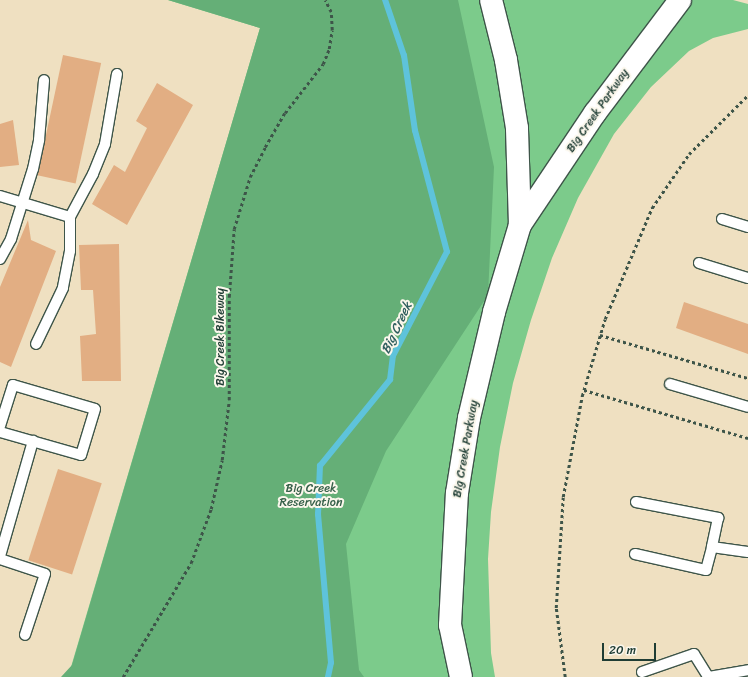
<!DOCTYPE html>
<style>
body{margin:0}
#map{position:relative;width:748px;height:677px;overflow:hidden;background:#efe0c1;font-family:Sriracha,sans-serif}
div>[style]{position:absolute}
.green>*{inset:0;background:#7ccb8b}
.forest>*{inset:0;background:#65af77}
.stream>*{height:5.5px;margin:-2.75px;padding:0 2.75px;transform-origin:2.75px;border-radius:2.75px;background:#5ec3db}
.building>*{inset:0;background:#e2ae83;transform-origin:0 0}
.path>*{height:2.5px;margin-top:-1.25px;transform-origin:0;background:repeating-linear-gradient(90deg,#3e5549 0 3px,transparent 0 6px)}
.roads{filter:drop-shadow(1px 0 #3e5549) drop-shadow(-1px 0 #3e5549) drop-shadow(0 1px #3e5549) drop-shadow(0 -1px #3e5549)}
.service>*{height:10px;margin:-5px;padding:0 5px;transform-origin:5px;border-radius:5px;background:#fff}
.tertiary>*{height:22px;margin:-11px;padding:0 11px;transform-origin:11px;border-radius:11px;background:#fff}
span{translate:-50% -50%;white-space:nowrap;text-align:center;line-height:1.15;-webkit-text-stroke:4px #fbf7ec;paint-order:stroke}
.street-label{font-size:12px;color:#1f3d34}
.park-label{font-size:12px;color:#36604a}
.water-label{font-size:13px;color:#2f5e5e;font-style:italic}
.scale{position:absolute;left:602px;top:643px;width:54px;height:18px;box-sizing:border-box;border:2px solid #1f3d34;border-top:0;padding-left:5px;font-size:12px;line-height:14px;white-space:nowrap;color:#1f3d34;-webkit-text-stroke:3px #fbf7ec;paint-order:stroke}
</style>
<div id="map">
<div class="green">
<i style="clip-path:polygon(168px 0,733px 0,748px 4px,748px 29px,713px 38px,689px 51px,651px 87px,614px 134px,578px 198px,552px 258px,531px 320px,513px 383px,500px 447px,491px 512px,488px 559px,491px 653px,495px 677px,68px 677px,260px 28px)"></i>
</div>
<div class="forest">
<i style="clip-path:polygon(168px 0,458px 0,494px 167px,488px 295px,386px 451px,346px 544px,359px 670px,364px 677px,61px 677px,72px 665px,260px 28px)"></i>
</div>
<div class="stream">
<i style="left:328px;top:677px;width:14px;rotate:-78deg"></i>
<i style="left:331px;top:663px;width:149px;rotate:-95deg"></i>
<i style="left:318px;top:515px;width:49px;rotate:-87.7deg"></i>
<i style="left:320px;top:466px;width:111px;rotate:-50.9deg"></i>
<i style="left:390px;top:380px;width:24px;rotate:-83deg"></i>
<i style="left:393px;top:356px;width:117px;rotate:-62.6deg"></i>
<i style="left:447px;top:252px;width:125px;rotate:-104.8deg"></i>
<i style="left:415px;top:131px;width:76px;rotate:-98.3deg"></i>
<i style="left:404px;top:56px;width:59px;rotate:-108.7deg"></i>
</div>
<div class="building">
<i style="left:63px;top:55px;width:39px;height:123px;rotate:12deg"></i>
<i style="clip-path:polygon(157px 83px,193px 105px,127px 225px,92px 204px,114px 165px,125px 172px,147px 128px,136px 121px)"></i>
<i style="clip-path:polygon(13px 120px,19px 165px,0 167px,0 124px)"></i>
<i style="clip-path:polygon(28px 220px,31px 240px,56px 251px,11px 367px,0 362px,0 287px)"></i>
<i style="clip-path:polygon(119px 244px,121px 381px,82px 381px,80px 336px,96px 334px,93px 290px,81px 290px,79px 245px)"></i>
<i style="clip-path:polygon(684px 302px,748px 324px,748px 354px,676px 328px)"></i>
<i style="left:58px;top:469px;width:46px;height:96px;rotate:18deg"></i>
</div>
<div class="path">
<i style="left:600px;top:335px;width:154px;rotate:16.2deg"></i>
<i style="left:584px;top:390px;width:171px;rotate:16.3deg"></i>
<i style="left:123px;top:677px;width:133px;rotate:-59.2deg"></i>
<i style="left:191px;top:563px;width:58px;rotate:-69.7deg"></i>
<i style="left:211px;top:509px;width:50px;rotate:-77.3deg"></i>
<i style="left:222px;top:460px;width:60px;rotate:-83.3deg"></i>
<i style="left:229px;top:400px;width:103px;rotate:-90deg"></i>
<i style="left:229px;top:297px;width:68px;rotate:-85.8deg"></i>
<i style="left:234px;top:229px;width:54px;rotate:-72.9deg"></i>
<i style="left:250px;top:177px;width:34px;rotate:-63deg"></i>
<i style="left:265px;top:147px;width:39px;rotate:-60deg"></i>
<i style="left:285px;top:113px;width:62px;rotate:-52.2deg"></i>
<i style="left:323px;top:64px;width:16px;rotate:-68deg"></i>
<i style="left:329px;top:49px;width:19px;rotate:-81deg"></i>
<i style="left:332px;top:30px;width:18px;rotate:-93deg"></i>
<i style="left:331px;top:12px;width:13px;rotate:-117deg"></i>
<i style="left:565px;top:677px;width:70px;rotate:-97.4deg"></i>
<i style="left:556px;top:608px;width:111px;rotate:-86.4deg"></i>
<i style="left:563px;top:497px;width:103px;rotate:-79.3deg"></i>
<i style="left:582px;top:396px;width:80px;rotate:-73.4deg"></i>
<i style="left:605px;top:319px;width:121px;rotate:-67.1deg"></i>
<i style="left:652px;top:208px;width:65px;rotate:-55.6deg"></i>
<i style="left:689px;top:154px;width:83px;rotate:-45deg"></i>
</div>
<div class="roads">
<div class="service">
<i style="left:0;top:196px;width:73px;rotate:16.7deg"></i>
<i style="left:70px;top:217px;width:34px;rotate:90deg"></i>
<i style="left:70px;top:251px;width:38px;rotate:101deg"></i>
<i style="left:63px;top:288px;width:62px;rotate:115.7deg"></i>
<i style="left:70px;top:217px;width:49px;rotate:-61.9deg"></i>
<i style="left:93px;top:174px;width:32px;rotate:-68deg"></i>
<i style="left:105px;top:144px;width:71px;rotate:-80.3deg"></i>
<i style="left:722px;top:219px;width:27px;rotate:17deg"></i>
<i style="left:0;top:259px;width:23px;rotate:-61deg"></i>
<i style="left:11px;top:239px;width:73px;rotate:-72.6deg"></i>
<i style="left:33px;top:169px;width:30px;rotate:-78deg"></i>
<i style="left:39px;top:140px;width:60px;rotate:-85.2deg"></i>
<i style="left:699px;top:263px;width:51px;rotate:17deg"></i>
<i style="left:670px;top:384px;width:81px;rotate:16.4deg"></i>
<i style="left:0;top:426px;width:43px;rotate:-72.4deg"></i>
<i style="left:13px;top:385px;width:85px;rotate:16.3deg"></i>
<i style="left:95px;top:409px;width:48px;rotate:106.9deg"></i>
<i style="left:81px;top:455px;width:84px;rotate:-164.1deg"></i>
<i style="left:636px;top:502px;width:84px;rotate:11deg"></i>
<i style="left:718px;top:518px;width:30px;rotate:102deg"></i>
<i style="left:712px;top:547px;width:36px;rotate:8deg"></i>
<i style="left:635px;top:554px;width:73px;rotate:12.7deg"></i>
<i style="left:706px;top:570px;width:24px;rotate:-75deg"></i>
<i style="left:0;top:556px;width:120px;rotate:-74deg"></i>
<i style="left:0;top:559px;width:47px;rotate:18.4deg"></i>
<i style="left:45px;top:574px;width:64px;rotate:108.2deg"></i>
<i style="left:642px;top:672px;width:55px;rotate:-19.1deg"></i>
<i style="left:694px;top:654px;width:26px;rotate:58deg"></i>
<i style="left:709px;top:677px;width:40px;rotate:-10deg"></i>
</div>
<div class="tertiary">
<i style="left:520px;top:225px;width:135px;rotate:-56.2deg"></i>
<i style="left:595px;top:113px;width:141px;rotate:-53deg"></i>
<i style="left:461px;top:677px;width:53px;rotate:-101.9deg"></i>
<i style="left:450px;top:625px;width:132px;rotate:-87deg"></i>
<i style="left:457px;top:493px;width:76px;rotate:-80.9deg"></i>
<i style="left:469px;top:418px;width:109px;rotate:-76.7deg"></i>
<i style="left:494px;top:312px;width:91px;rotate:-73.4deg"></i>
<i style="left:520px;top:225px;width:97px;rotate:-91.8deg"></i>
<i style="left:517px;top:128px;width:69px;rotate:-99.2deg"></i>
<i style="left:506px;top:60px;width:62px;rotate:-104deg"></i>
</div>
</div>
<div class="street-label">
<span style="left:598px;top:111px;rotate:-55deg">Big Creek Parkway</span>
<span style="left:221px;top:337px;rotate:-90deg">Big Creek Bikeway</span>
<span style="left:466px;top:449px;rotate:-80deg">Big Creek Parkway</span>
</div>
<div class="park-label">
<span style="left:311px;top:496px">Big Creek<br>Reservation</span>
</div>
<div class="water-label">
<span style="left:397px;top:328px;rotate:-65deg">Big Creek</span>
</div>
<div class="scale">20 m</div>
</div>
